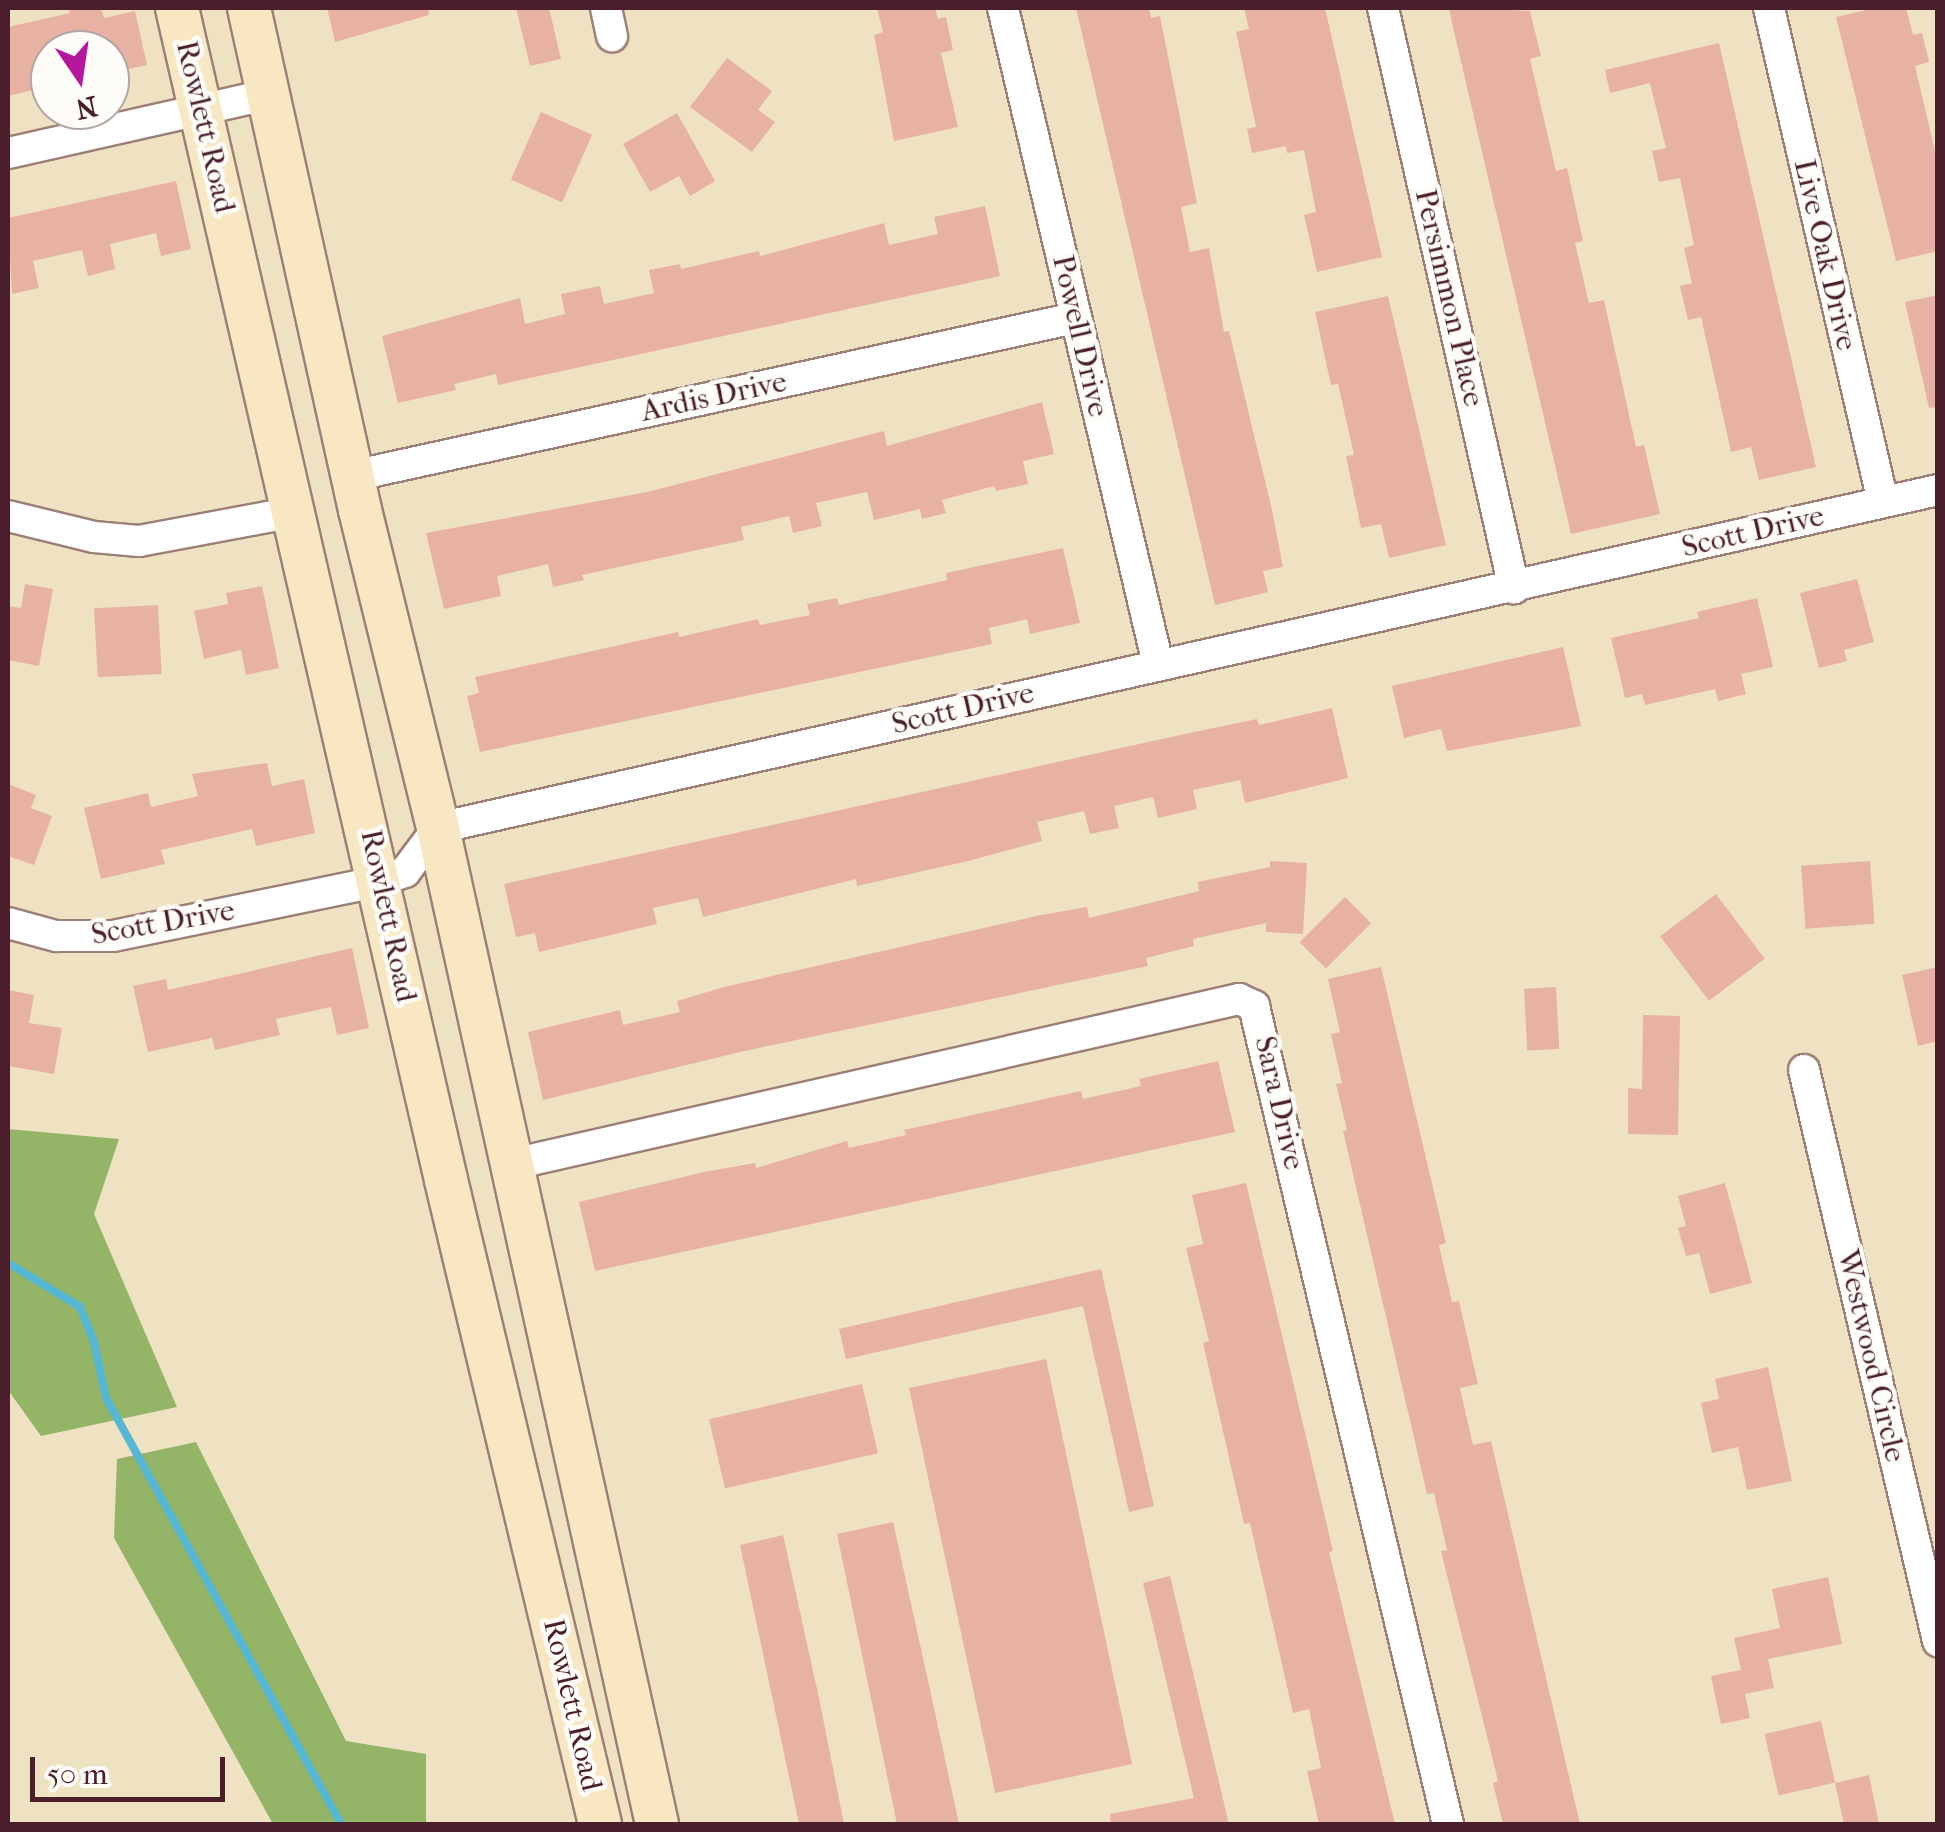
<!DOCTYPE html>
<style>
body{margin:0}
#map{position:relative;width:1945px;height:1832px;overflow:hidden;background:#efe2c3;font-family:"IM FELL French Canon",serif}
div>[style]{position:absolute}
.forest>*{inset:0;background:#94b467}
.stream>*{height:8px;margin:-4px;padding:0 4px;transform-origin:4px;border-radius:4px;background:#55b7d3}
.building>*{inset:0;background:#e7b2a3;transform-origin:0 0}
.roads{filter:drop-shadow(2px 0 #9c8077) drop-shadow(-2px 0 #9c8077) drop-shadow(0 2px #9c8077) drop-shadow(0 -2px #9c8077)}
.minor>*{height:30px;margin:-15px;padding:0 15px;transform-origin:15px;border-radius:15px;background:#fff}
.secondary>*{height:42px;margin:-21px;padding:0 21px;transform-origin:21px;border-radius:21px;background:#f7e8c3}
span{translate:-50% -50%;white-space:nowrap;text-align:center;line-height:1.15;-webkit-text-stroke:9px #fdfcf7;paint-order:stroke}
.street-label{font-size:30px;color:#4a1f2b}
.frame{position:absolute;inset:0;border:10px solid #4a1f2b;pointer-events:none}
.north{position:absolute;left:30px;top:30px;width:100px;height:100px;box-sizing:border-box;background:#fdfcf7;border:2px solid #b5a4a5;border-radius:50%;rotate:167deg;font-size:28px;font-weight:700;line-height:40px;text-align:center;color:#4a1f2b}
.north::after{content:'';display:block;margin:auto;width:35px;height:45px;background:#b5179e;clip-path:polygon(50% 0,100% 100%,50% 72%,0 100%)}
.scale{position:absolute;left:30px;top:1757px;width:195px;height:45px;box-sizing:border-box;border:5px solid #4a1f2b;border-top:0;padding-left:12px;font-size:30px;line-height:35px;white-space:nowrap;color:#4a1f2b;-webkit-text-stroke:8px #fdfcf7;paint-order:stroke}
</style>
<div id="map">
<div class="forest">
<i style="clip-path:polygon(8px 1129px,119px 1139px,94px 1214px,177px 1407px,41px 1436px,8px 1390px)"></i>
<i style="clip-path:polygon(196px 1442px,346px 1741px,426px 1754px,426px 1824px,273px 1824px,114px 1538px,117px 1459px)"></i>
</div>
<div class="stream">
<i style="left:8px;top:1263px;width:84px;rotate:31.4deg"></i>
<i style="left:80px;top:1307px;width:38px;rotate:68deg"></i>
<i style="left:94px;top:1342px;width:57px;rotate:77.9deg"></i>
<i style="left:106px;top:1398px;width:487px;rotate:61.1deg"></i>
</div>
<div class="building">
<i style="clip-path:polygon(69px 8px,101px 8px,104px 18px,135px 11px,147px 65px,110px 73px,110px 50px,50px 50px,50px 86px,8px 96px,8px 27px,70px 13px)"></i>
<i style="clip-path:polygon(327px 8px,428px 8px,429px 15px,335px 42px)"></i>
<i style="clip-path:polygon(516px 8px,549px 8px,561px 59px,530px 66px)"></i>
<i style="clip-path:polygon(877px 8px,935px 8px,938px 19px,946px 17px,953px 50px,941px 53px,958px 127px,894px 141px,874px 35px,883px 32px)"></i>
<i style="clip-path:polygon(1076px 8px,1149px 8px,1151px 18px,1160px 16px,1197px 203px,1181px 207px,1190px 252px,1209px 248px,1224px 332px,1229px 331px,1272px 510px,1283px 567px,1263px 571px,1268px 592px,1215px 605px)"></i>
<i style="clip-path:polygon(1244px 8px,1325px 8px,1382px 257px,1317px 272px,1304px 215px,1316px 212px,1304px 150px,1287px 153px,1286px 146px,1252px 153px,1247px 129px,1256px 127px,1236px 32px,1249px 29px)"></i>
<i style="clip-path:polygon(1461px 8px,1530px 11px,1541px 56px,1530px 59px,1556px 171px,1567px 168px,1583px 241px,1575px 243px,1589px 303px,1604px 300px,1636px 447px,1644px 445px,1660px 514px,1571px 534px,1449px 10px)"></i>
<i style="clip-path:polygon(1875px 8px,1906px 8px,1913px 35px,1922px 33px,1929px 62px,1915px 66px,1938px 164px,1938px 251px,1896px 261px,1836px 17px)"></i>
<i style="clip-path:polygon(1719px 43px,1816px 467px,1759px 480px,1751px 447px,1731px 452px,1701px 317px,1688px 320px,1680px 286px,1692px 283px,1684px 248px,1694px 245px,1680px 178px,1659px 182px,1652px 151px,1666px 148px,1650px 83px,1610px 93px,1605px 70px)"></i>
<i style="clip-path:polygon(727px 58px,772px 91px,758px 110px,775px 122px,752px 152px,690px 107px)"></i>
<i style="left:541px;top:112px;width:56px;height:74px;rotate:24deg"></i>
<i style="clip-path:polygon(677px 113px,715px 181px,690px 196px,679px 176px,650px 192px,623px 144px)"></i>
<i style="clip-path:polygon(176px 181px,191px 249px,161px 256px,156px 233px,110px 244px,115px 269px,88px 276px,82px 250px,33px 261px,39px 288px,12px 294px,8px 218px)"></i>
<i style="clip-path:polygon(985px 206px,1000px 276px,498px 385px,496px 374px,454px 384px,456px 390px,398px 403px,382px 336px,520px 298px,525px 324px,565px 314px,561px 294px,600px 286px,604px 304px,654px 293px,649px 270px,680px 264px,681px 269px,759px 251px,760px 256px,884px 223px,889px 245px,938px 234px,934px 217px)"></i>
<i style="clip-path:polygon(1938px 295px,1938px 407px,1929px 408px,1905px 302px)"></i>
<i style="clip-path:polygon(1388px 296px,1446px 545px,1389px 558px,1381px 524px,1361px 528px,1346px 456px,1354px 455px,1338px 384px,1331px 385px,1315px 312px)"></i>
<i style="clip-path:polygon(1042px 402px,1054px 454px,1023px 461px,1028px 484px,996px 491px,994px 486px,942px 500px,946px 513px,922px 519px,920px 509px,874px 520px,867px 492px,816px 503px,822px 526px,793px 533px,789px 516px,741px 527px,744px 540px,582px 575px,584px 580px,553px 587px,548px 564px,497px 576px,501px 596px,444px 609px,426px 533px,647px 492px,884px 431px,887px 446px)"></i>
<i style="clip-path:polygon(1063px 548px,1080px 623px,1030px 634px,1027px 619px,989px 628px,992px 644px,480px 752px,467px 696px,479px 693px,475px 677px,678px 632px,679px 637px,758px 619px,760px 625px,810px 615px,807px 604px,837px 598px,839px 605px,947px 580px,946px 573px)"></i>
<i style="clip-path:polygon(1857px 579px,1874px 642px,1844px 650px,1847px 661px,1819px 668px,1800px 593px)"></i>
<i style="clip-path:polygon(25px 584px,53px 589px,39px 666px,8px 660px,8px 606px,21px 608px)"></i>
<i style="clip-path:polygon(262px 586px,279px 668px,246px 675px,241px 650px,204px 659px,194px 611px,228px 604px,226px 593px)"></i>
<i style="clip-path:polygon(1757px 598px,1773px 667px,1741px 674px,1746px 694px,1718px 701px,1715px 689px,1645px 705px,1642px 694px,1625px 698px,1611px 638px,1699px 618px,1697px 612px)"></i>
<i style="left:158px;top:605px;width:69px;height:64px;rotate:87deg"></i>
<i style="clip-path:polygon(1563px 647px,1581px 726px,1447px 751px,1441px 729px,1404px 738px,1392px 686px)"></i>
<i style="clip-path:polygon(1332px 708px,1348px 778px,1245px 803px,1240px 780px,1193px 790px,1197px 809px,1158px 818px,1153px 797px,1114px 806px,1119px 828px,1090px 834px,1084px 811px,1037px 822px,1042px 841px,968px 861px,857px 886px,856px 879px,703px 917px,698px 898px,653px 908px,657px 924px,539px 952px,535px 933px,516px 937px,504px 884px,1180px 735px,1257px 719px,1259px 725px)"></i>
<i style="clip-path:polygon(267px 763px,272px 786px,304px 779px,315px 833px,256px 846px,252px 829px,161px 850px,165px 864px,101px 879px,84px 808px,148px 793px,151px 807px,198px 796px,192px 774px)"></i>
<i style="clip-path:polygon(8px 784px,36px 795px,31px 808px,52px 816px,34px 865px,8px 856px)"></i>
<i style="clip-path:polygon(1270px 861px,1307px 863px,1303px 934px,1266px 932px,1266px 923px,1193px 939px,1194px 946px,1146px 958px,1148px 966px,740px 1052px,543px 1100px,528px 1032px,620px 1010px,623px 1025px,680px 1012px,677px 1001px,724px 987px,1041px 915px,1087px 907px,1089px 918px,1199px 891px,1198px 882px,1270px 867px)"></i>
<i style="left:1870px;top:861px;width:63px;height:69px;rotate:86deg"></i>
<i style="left:1716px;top:894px;width:81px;height:70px;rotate:53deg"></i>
<i style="left:1345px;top:897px;width:37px;height:64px;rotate:45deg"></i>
<i style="clip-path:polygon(352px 948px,369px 1028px,337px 1035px,331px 1007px,276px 1019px,280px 1035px,215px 1050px,212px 1038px,148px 1052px,133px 986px,166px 979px,168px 990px)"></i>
<i style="clip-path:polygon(1381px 967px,1446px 1243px,1439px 1245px,1452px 1302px,1459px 1301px,1478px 1384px,1460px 1388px,1473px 1445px,1491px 1441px,1580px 1824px,1503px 1824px,1493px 1783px,1498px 1781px,1441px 1551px,1447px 1550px,1434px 1493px,1427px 1494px,1343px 1131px,1347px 1130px,1336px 1084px,1342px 1083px,1331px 1034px,1340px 1032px,1328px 979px)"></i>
<i style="clip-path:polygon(1938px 967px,1938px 1041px,1918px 1046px,1902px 975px)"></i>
<i style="left:1556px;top:987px;width:62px;height:32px;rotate:87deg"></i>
<i style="clip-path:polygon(8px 990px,34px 995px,29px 1023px,62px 1028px,54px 1074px,8px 1066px)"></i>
<i style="clip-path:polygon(1643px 1015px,1680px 1016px,1678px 1135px,1628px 1134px,1628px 1088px,1642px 1089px)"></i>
<i style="clip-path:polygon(1218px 1061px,1235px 1132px,595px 1271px,579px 1202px,704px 1172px,755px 1163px,756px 1168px,847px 1141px,849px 1148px,906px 1135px,904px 1130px,1081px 1091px,1083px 1099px,1141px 1086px,1139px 1079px)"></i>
<i style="clip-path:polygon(1246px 1183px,1333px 1551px,1329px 1552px,1395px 1824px,1319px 1824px,1307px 1771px,1321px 1768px,1309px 1709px,1293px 1713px,1250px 1523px,1244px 1524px,1203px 1343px,1209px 1341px,1186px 1248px,1203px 1244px,1192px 1195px)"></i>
<i style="clip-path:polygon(1725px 1183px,1752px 1283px,1710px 1294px,1699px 1253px,1686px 1256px,1678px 1228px,1686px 1226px,1678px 1196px)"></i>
<i style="clip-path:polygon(1101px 1269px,1154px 1506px,1129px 1512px,1083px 1306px,846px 1359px,839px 1329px)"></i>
<i style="left:1046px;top:1359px;width:414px;height:140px;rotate:78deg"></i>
<i style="clip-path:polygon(1768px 1367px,1792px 1481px,1747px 1490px,1738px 1447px,1712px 1453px,1701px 1403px,1719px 1399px,1715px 1379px)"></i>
<i style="left:862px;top:1384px;width:71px;height:157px;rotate:77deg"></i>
<i style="clip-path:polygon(893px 1522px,931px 1694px,959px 1824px,897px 1824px,837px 1534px)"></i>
<i style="clip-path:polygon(783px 1535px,819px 1698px,844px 1824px,799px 1824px,740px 1545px)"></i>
<i style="clip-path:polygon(1170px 1576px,1229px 1824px,1111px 1824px,1110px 1814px,1194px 1798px,1143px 1583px)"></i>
<i style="clip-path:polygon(1828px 1577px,1842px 1644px,1768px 1659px,1774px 1688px,1745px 1694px,1750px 1718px,1721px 1724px,1711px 1676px,1741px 1670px,1734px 1638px,1780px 1628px,1772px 1589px)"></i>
<i style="left:1821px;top:1721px;width:63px;height:58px;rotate:77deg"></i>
<i style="clip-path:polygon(1869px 1775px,1879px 1824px,1844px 1824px,1835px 1783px)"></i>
</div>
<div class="roads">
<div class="minor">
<i style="left:606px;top:8px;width:29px;rotate:78deg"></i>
<i style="left:1003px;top:8px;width:674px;rotate:76.71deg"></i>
<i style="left:1383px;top:8px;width:595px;rotate:77.27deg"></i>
<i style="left:1769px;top:8px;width:507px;rotate:77.01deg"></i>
<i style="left:8px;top:153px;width:268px;rotate:-12.7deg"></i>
<i style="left:352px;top:476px;width:740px;rotate:-12.33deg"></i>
<i style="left:8px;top:516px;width:89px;rotate:13.7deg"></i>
<i style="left:94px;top:537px;width:45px;rotate:5.1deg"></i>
<i style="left:139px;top:541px;width:158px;rotate:-10.6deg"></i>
<i style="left:8px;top:923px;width:50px;rotate:15.2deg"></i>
<i style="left:56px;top:936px;width:57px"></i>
<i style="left:113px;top:936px;width:273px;rotate:-11.6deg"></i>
<i style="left:380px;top:881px;width:27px;rotate:-20deg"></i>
<i style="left:405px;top:872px;width:55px;rotate:-53.1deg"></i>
<i style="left:438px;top:828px;width:1538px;rotate:-12.7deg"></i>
<i style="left:1804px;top:1070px;width:587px;rotate:76.79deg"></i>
<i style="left:513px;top:1164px;width:745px;rotate:-12.8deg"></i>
<i style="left:1239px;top:999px;width:17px;rotate:25deg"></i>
<i style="left:1254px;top:1006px;width:841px;rotate:76.66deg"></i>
</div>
<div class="secondary">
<i style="left:177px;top:8px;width:1202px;rotate:77.07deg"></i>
<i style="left:446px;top:1180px;width:662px;rotate:76.55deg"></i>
<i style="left:249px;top:8px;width:514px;rotate:77.53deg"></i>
<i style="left:360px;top:510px;width:327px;rotate:76.2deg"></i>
<i style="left:438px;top:828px;width:1020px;rotate:77.6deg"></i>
</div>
</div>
<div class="street-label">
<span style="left:205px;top:127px;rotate:77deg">Rowlett Road</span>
<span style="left:1825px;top:255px;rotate:77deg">Live Oak Drive</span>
<span style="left:1449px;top:298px;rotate:77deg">Persimmon Place</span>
<span style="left:1080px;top:336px;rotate:77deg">Powell Drive</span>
<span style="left:714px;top:397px;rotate:-12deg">Ardis Drive</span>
<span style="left:1753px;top:532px;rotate:-13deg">Scott Drive</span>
<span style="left:963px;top:709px;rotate:-13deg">Scott Drive</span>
<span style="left:388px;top:916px;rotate:78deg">Rowlett Road</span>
<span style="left:163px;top:923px;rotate:-10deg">Scott Drive</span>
<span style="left:1279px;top:1103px;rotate:77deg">Sara Drive</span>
<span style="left:1871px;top:1356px;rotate:77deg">Westwood Circle</span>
<span style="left:572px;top:1705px;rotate:77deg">Rowlett Road</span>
</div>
<div class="frame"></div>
<div class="north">N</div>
<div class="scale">50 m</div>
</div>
